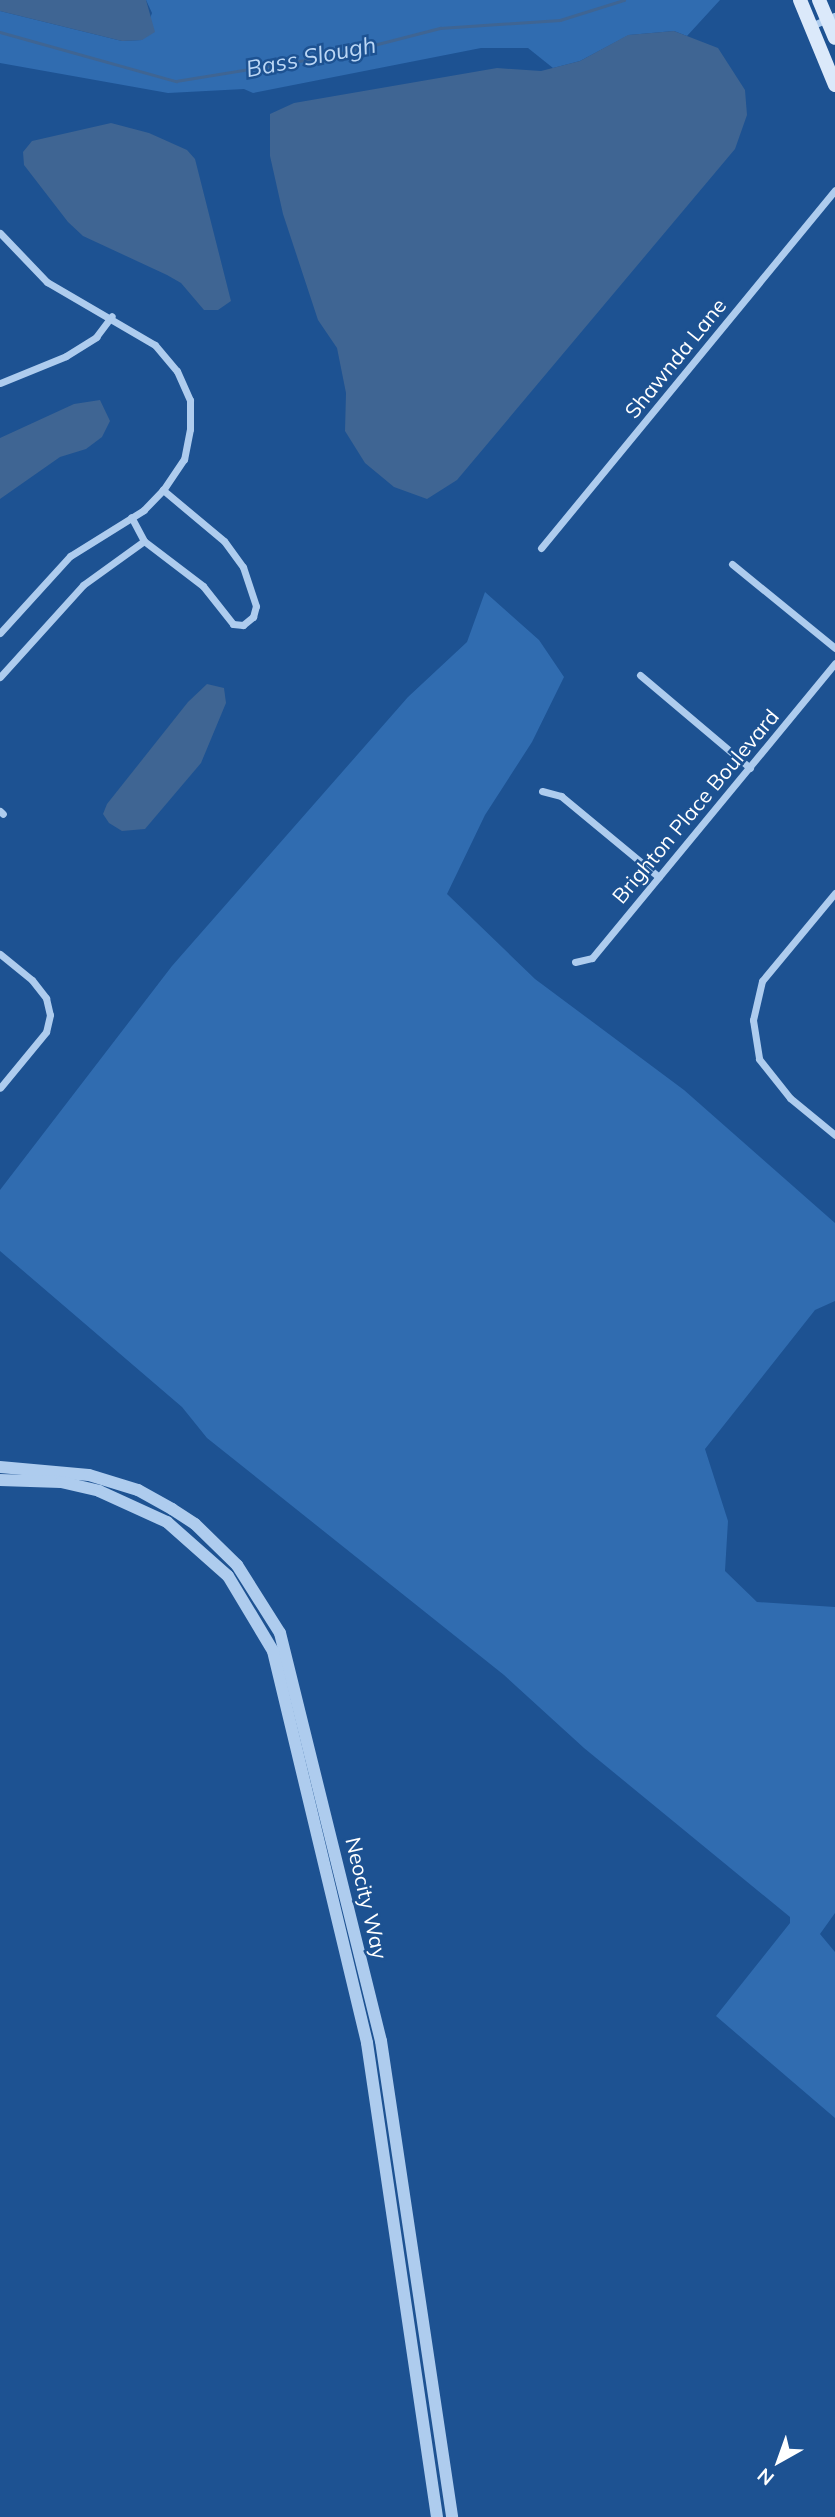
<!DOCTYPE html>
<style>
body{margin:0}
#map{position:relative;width:835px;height:2517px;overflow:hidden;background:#1d5292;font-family:Mulish,sans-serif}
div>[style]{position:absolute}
.green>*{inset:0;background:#306cb0}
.water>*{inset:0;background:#3f6593}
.stream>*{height:2.5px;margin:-1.25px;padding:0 1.25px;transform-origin:1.25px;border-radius:1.25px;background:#3f6593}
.minor>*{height:7px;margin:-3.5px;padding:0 3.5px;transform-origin:3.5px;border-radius:3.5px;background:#aeccee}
.tertiary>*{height:12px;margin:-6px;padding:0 6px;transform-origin:6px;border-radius:6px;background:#aeccee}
.secondary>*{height:14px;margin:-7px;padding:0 7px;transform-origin:7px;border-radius:7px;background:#dbe9fa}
span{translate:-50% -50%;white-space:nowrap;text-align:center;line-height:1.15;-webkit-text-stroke:5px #1d5292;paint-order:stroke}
.street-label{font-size:21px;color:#fff}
.water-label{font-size:23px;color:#bad6f5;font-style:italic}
.north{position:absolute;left:744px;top:2426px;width:70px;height:70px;-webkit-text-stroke:5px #1d5292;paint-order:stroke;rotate:220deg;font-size:19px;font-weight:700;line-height:28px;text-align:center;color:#fff}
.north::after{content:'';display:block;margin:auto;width:24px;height:32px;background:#fff;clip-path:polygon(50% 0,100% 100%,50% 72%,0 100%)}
</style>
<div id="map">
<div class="green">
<i style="clip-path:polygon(146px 0,720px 0,687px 36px,674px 31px,629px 35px,580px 61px,553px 68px,528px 48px,481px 48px,253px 93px,244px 89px,168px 93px,0 63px,0 11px,122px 41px,142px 40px,152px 13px)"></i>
<i style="clip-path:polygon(485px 592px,539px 640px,564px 677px,532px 742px,485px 815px,447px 894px,535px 979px,684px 1090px,835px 1223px,835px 1301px,815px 1310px,705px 1449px,728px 1521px,725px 1571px,757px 1602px,835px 1607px,835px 1913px,820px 1934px,835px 1952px,835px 2118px,716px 2016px,790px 1923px,790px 1917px,584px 1748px,504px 1675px,207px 1438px,182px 1407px,0 1251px,0 1190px,172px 966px,408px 697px,467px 642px)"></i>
</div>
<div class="water">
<i style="clip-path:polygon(0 0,146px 0,155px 32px,142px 40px,122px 41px,0 11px)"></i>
<i style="clip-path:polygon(674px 31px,718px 48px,745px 90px,747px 115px,735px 149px,457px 480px,427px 499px,394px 487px,365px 463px,345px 431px,346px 393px,337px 348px,318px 320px,283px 214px,270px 156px,270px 114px,294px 103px,497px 68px,541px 71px,580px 61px,628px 35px)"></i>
<i style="clip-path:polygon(111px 123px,149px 133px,187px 150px,195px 159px,231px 301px,218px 310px,204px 310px,181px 283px,167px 275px,83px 236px,68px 222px,24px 165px,23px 152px,32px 141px)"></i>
<i style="clip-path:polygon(100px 400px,110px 421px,102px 437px,86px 449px,60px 457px,0 499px,0 438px,74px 404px)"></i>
<i style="clip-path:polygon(207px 684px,224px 688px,226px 703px,201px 763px,145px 829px,122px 831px,109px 823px,103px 814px,107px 804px,188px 702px)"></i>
</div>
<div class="stream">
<i style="left:0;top:32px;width:183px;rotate:15.6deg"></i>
<i style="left:176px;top:81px;width:157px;rotate:-9.2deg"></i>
<i style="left:331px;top:56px;width:113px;rotate:-14.4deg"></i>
<i style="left:440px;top:28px;width:120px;rotate:-3.8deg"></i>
<i style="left:560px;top:20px;width:67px;rotate:-17.4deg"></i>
</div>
<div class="minor">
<i style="left:811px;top:26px;width:26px;rotate:-23deg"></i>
<i style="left:0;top:233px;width:68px;rotate:46.2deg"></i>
<i style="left:47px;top:282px;width:125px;rotate:30.3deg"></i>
<i style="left:155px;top:345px;width:34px;rotate:50deg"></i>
<i style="left:177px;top:371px;width:32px;rotate:66deg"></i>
<i style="left:190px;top:400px;width:29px;rotate:90deg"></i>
<i style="left:190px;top:429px;width:31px;rotate:101deg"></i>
<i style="left:184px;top:459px;width:37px;rotate:124deg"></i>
<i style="left:163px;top:490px;width:28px;rotate:134deg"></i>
<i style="left:144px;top:510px;width:87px;rotate:148.1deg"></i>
<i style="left:70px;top:556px;width:104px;rotate:132.3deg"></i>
<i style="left:0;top:383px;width:71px;rotate:-22.2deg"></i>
<i style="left:66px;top:356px;width:36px;rotate:-32deg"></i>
<i style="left:96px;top:337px;width:26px;rotate:-53deg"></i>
<i style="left:144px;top:541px;width:74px;rotate:37.3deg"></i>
<i style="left:203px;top:586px;width:48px;rotate:51.7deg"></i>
<i style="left:233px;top:624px;width:10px;rotate:6deg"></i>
<i style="left:243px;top:625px;width:13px;rotate:-39deg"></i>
<i style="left:253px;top:617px;width:11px;rotate:-75deg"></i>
<i style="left:256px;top:606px;width:41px;rotate:-108.4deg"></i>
<i style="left:243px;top:567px;width:32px;rotate:-126deg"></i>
<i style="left:224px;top:541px;width:80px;rotate:-140.1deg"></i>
<i style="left:541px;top:548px;width:463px;rotate:-50.6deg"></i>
<i style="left:732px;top:564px;width:133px;rotate:39.2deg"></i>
<i style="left:640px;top:675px;width:144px;rotate:40.2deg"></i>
<i style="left:0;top:677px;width:124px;rotate:-47.9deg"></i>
<i style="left:83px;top:585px;width:75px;rotate:-35.8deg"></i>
<i style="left:144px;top:541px;width:27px;rotate:-118deg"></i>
<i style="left:542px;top:791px;width:20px;rotate:15deg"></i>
<i style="left:561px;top:796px;width:127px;rotate:39.6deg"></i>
<i style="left:0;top:811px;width:4px;rotate:45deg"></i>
<i style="left:835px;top:893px;width:114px;rotate:129.7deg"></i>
<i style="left:762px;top:981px;width:40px;rotate:103deg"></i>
<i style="left:753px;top:1020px;width:39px;rotate:81deg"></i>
<i style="left:759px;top:1059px;width:50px;rotate:51.5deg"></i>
<i style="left:790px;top:1098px;width:58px;rotate:39.4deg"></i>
<i style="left:0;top:954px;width:41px;rotate:39.1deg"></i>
<i style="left:32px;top:980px;width:23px;rotate:52deg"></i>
<i style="left:46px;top:998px;width:17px;rotate:77deg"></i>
<i style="left:50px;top:1015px;width:17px;rotate:103deg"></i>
<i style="left:46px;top:1032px;width:72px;rotate:129.4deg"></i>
<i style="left:575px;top:962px;width:17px;rotate:-13deg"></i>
<i style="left:592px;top:958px;width:382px;rotate:-50.5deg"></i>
</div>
<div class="tertiary">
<i style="left:0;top:1467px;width:89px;rotate:5.1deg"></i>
<i style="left:89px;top:1475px;width:51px;rotate:17deg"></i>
<i style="left:138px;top:1490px;width:39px;rotate:29deg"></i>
<i style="left:172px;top:1509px;width:27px;rotate:33deg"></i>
<i style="left:195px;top:1524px;width:59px;rotate:44.3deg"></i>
<i style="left:237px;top:1565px;width:80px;rotate:57.7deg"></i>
<i style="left:280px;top:1633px;width:420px;rotate:76.1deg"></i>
<i style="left:381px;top:2041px;width:481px;rotate:81.5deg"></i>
<i style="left:0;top:1480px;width:61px;rotate:1.9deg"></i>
<i style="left:61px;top:1482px;width:39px;rotate:13deg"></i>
<i style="left:99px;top:1491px;width:75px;rotate:24.5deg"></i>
<i style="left:167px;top:1522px;width:81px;rotate:41.5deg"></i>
<i style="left:228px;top:1576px;width:87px;rotate:59deg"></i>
<i style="left:273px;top:1651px;width:403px;rotate:76.5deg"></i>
<i style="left:367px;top:2043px;width:479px;rotate:81.6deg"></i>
</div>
<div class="secondary">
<i style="left:800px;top:0;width:92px;rotate:67.6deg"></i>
<i style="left:819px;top:0;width:41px;rotate:67.2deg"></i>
</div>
<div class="street-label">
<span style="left:675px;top:358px;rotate:-51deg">Shawnda Lane</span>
<span style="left:695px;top:806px;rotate:-50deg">Brighton Place Boulevard</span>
<span style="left:367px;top:1898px;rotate:77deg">Neocity Way</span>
</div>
<div class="water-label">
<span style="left:311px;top:57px;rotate:-11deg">Bass Slough</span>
</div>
<div class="north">N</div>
</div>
